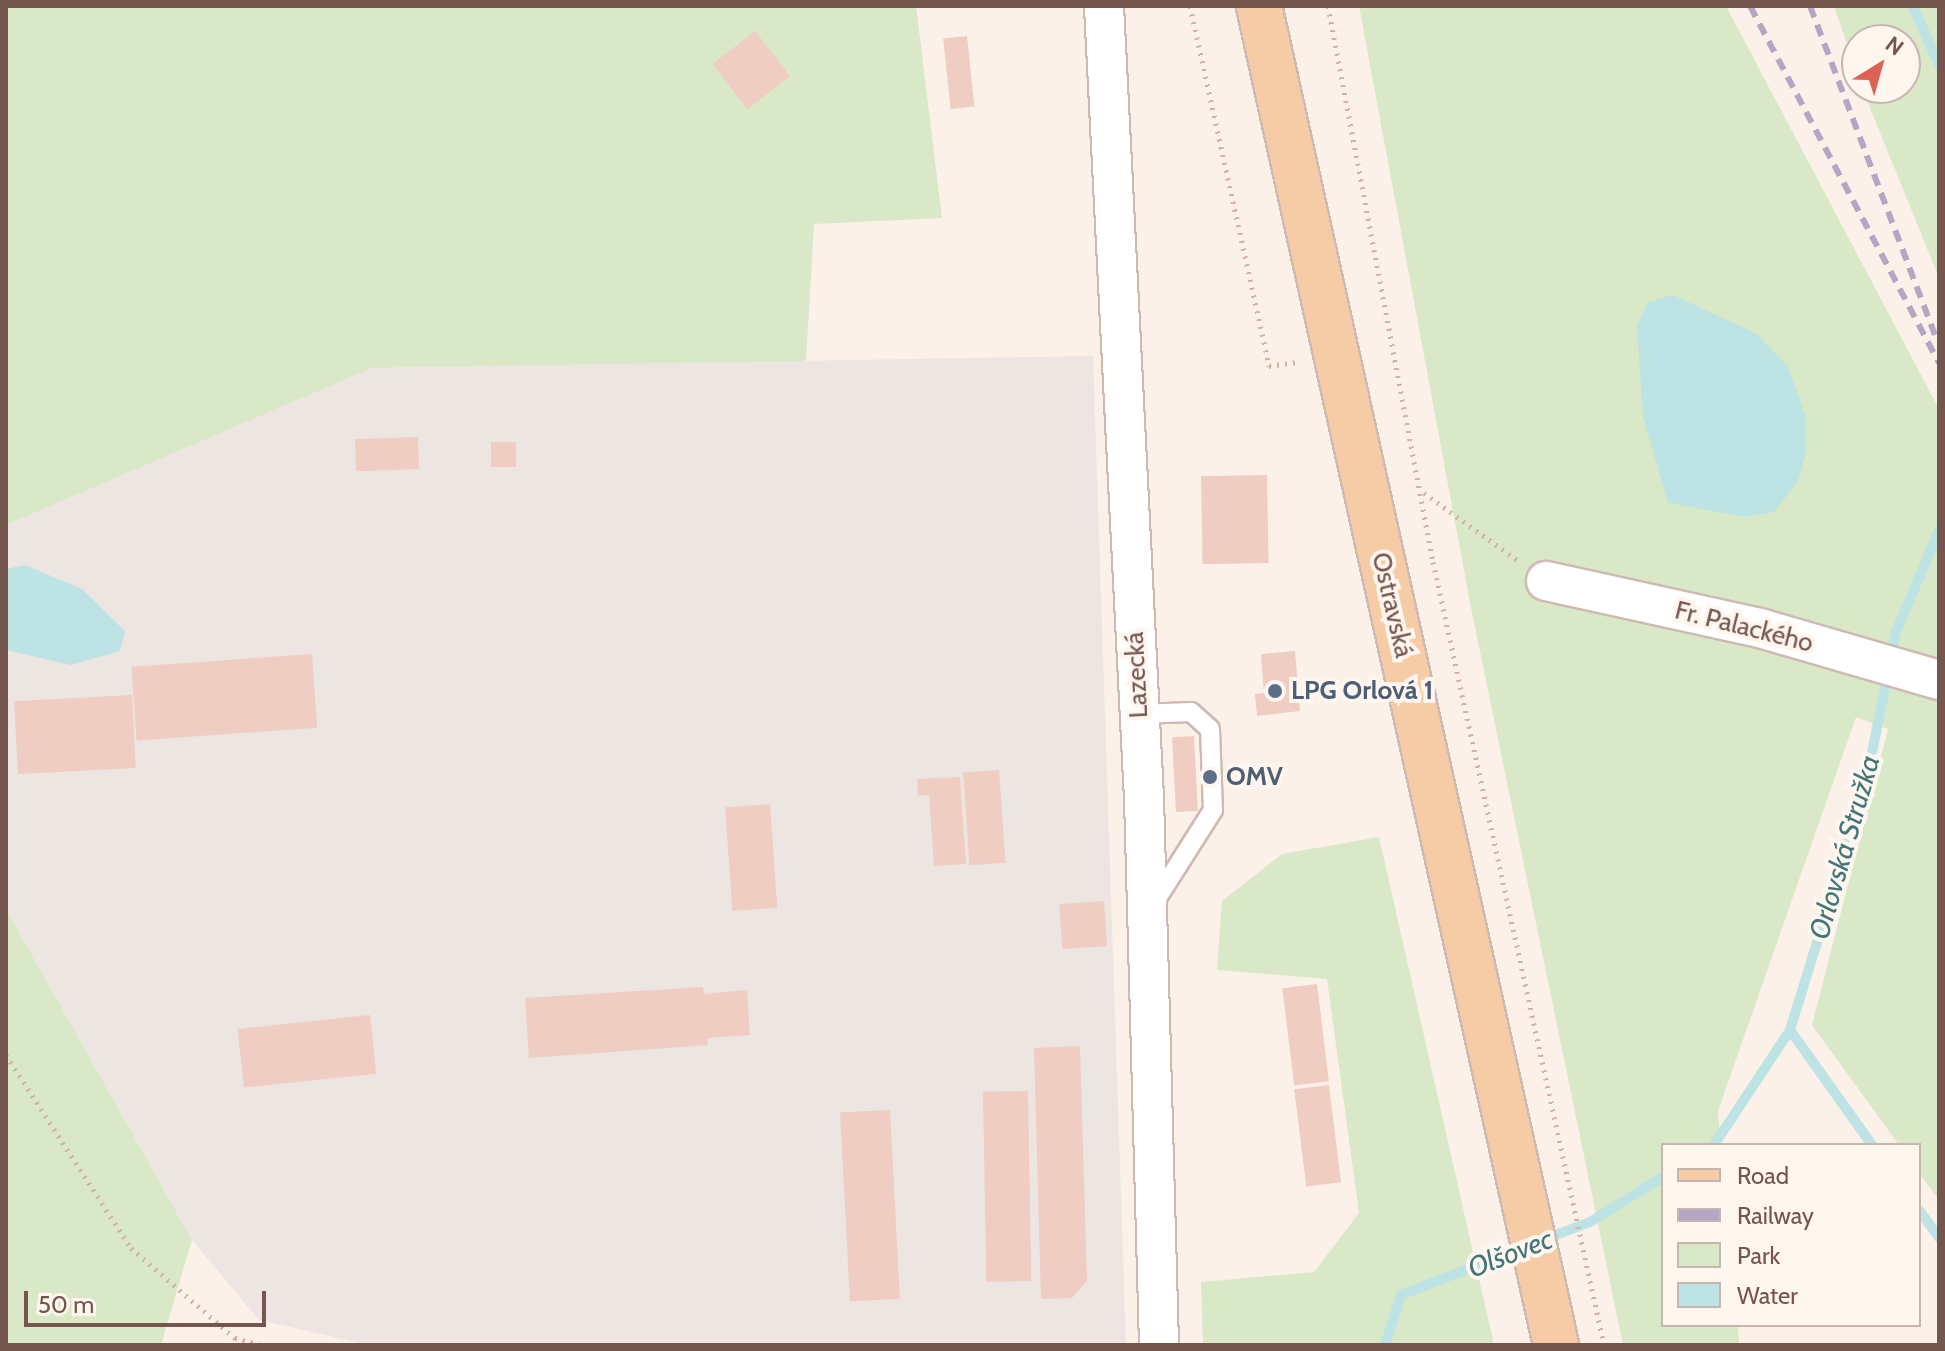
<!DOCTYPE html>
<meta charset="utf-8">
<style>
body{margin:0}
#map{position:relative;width:1945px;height:1351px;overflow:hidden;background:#fbf1e8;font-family:Cabin,sans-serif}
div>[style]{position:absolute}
.industrial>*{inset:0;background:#ece5e1}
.green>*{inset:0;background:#d9e8c7}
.water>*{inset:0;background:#bee3e4}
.stream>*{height:10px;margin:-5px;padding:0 5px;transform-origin:5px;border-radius:5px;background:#bee3e4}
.building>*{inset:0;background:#efcdc2;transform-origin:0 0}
.path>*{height:5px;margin-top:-2.5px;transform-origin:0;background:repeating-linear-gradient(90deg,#d4b0a5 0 2px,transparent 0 8px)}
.roads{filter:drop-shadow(2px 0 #cebab2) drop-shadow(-2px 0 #cebab2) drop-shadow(0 2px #cebab2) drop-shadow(0 -2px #cebab2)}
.lane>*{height:18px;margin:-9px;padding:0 9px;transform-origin:9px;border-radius:9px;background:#fff}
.street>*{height:38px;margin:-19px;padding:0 19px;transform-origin:19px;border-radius:19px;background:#fff}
.primary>*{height:44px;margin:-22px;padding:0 22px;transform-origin:22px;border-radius:22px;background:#f5cca6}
.rail>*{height:6px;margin-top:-3px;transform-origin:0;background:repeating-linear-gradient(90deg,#b3a7c5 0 12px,transparent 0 20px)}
.dots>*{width:22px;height:22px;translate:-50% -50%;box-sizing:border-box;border:4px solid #fef6ef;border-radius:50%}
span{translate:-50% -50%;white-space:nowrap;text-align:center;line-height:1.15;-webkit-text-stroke:8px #fef6ef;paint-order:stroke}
.street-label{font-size:26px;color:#74564e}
.service-label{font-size:26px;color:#4e5e75;font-weight:700}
.left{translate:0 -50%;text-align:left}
.water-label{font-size:28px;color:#427678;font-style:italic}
.frame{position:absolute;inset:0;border:8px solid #74564e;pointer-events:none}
.legend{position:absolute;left:1661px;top:1143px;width:260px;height:184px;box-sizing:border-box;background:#fef6ef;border:2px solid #c7b6af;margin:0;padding:10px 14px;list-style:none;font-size:24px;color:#74564e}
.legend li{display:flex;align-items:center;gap:16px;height:40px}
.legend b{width:40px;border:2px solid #c7b6af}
.north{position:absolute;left:1841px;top:24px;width:80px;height:80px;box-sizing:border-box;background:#fef6ef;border:2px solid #c7b6af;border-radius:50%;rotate:37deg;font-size:22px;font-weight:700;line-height:32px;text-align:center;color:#74564e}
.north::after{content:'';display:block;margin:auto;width:28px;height:36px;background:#dc6256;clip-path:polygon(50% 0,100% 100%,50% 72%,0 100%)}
.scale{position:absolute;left:24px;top:1291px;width:242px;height:36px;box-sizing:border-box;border:4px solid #74564e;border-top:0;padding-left:10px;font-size:24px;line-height:28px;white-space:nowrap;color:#74564e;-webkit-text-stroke:6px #fef6ef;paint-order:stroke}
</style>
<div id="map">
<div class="industrial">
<i style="clip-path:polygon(1093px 356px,1126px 1345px,369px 1345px,259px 1320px,192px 1240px,6px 909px,6px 525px,372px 368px)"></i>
</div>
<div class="green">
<i style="clip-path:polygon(6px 6px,916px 6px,942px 218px,814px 224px,806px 361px,372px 368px,6px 525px)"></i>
<i style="clip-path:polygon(1359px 6px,1726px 6px,1939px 409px,1939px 1200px,1919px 1173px,1919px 1145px,1899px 1145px,1812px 1025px,1888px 729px,1856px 717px,1718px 1111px,1721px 1145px,1663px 1145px,1663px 1325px,1738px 1325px,1739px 1345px,1623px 1345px,1471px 608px)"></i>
<i style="clip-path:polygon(1834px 6px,1939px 6px,1939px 278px,1862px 88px,1905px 88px,1905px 40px,1857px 40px,1857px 73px)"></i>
<i style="clip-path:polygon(1379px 837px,1494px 1345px,1203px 1345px,1201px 1282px,1314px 1272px,1359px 1213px,1327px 979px,1217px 970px,1222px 901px,1282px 854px)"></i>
<i style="clip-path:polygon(6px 909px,192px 1240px,161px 1345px,6px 1345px)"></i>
</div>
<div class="water">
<i style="clip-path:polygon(1673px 295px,1757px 334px,1788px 367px,1806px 417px,1806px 454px,1797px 483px,1774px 512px,1746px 517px,1668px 503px,1643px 417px,1637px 326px,1648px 302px)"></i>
<i style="clip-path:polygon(25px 565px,82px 589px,125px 631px,120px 651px,71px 665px,6px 650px,6px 569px)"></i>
</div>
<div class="stream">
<i style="left:1913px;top:6px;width:64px;rotate:66.2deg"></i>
<i style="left:1714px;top:1145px;width:138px;rotate:-56.5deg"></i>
<i style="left:1872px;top:1145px;width:141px;rotate:-125.5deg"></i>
<i style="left:1790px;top:1030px;width:258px;rotate:-72.9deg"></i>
<i style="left:1866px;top:783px;width:154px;rotate:-78.8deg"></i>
<i style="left:1896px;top:632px;width:111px;rotate:-67.1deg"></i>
<i style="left:1919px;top:1210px;width:34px;rotate:54deg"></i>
<i style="left:1543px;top:1240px;width:50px;rotate:-21deg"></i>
<i style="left:1590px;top:1222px;width:86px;rotate:-31.7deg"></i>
<i style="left:1385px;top:1345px;width:52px;rotate:-72.3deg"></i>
<i style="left:1401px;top:1295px;width:132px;rotate:-21.3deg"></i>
</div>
<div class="building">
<i style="left:755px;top:31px;width:57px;height:54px;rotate:52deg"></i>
<i style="left:967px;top:36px;width:71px;height:24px;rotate:84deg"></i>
<i style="left:418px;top:437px;width:32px;height:63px;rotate:88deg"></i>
<i style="left:516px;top:442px;width:25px;height:25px;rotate:90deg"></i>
<i style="left:1267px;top:475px;width:88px;height:66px;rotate:89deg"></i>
<i style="clip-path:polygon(1295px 651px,1300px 711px,1257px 716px,1255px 694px,1264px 693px,1261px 654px)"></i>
<i style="left:312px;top:654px;width:74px;height:181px;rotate:86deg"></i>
<i style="left:132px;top:695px;width:73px;height:118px;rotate:87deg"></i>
<i style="left:1194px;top:736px;width:75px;height:22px;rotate:87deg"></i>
<i style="left:999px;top:770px;width:93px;height:36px;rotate:86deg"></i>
<i style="clip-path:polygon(960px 777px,966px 864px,934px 866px,929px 795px,918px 796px,917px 779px)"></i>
<i style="left:770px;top:804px;width:104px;height:45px;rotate:86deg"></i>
<i style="left:1104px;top:901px;width:45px;height:45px;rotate:86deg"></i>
<i style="left:1317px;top:984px;width:98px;height:35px;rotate:83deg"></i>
<i style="clip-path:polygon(703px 987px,704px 994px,747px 990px,750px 1035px,707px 1038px,708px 1045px,529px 1058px,525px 998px)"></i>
<i style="left:370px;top:1015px;width:59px;height:133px;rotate:84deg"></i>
<i style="clip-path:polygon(1080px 1046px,1087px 1281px,1072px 1298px,1041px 1299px,1034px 1048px)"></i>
<i style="left:1329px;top:1085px;width:98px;height:35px;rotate:83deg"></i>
<i style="left:1028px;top:1091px;width:190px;height:45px;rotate:89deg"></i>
<i style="left:890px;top:1110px;width:189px;height:50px;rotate:87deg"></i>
</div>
<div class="path">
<i style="left:1190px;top:6px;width:369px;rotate:77.6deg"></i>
<i style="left:1269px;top:366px;width:30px;rotate:-8deg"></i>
<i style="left:1328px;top:6px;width:566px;rotate:79.31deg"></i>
<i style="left:1433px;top:562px;width:801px;rotate:77.68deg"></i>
<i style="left:1424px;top:493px;width:118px;rotate:35.7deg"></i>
<i style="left:6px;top:1055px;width:230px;rotate:57.1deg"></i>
<i style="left:131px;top:1248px;width:138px;rotate:40.9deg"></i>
<i style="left:235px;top:1338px;width:28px;rotate:15deg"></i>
</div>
<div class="roads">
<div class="lane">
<i style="left:1140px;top:714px;width:51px;rotate:-2.2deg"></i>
<i style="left:1191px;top:712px;width:25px;rotate:42deg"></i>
<i style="left:1210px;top:729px;width:81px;rotate:87.9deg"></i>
<i style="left:1213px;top:810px;width:114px;rotate:122.4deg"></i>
</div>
<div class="street">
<i style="left:1104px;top:6px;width:793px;rotate:87.11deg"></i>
<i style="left:1144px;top:798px;width:547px;rotate:88.43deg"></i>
<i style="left:1546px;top:581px;width:219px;rotate:12.4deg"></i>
<i style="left:1760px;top:628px;width:186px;rotate:16.2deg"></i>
</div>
<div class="primary">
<i style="left:1259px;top:6px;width:1372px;rotate:77.49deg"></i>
</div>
</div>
<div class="rail">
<i style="left:1750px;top:6px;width:404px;rotate:62.1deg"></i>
<i style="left:1810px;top:6px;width:352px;rotate:69.2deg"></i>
</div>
<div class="dots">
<i style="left:1275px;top:691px;background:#5c6f8a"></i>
<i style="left:1210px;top:777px;background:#5c6f8a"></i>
</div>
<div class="street-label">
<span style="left:1392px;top:605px;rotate:77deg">Ostravská</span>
<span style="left:1744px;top:627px;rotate:14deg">Fr. Palackého</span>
<span style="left:1137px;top:675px;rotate:-93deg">Lazecká</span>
</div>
<div class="service-label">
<span class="left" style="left:1291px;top:691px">LPG Orlová 1</span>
<span class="left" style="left:1226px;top:777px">OMV</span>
</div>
<div class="water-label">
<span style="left:1844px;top:847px;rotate:-74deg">Orlovská Stružka</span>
<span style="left:1510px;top:1253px;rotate:-21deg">Olšovec</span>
</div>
<div class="frame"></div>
<ul class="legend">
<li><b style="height:10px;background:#f5cca6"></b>Road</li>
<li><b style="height:10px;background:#b3a7c5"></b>Railway</li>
<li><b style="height:22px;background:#d9e8c7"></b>Park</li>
<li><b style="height:22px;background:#bee3e4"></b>Water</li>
</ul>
<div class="north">N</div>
<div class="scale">50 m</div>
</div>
